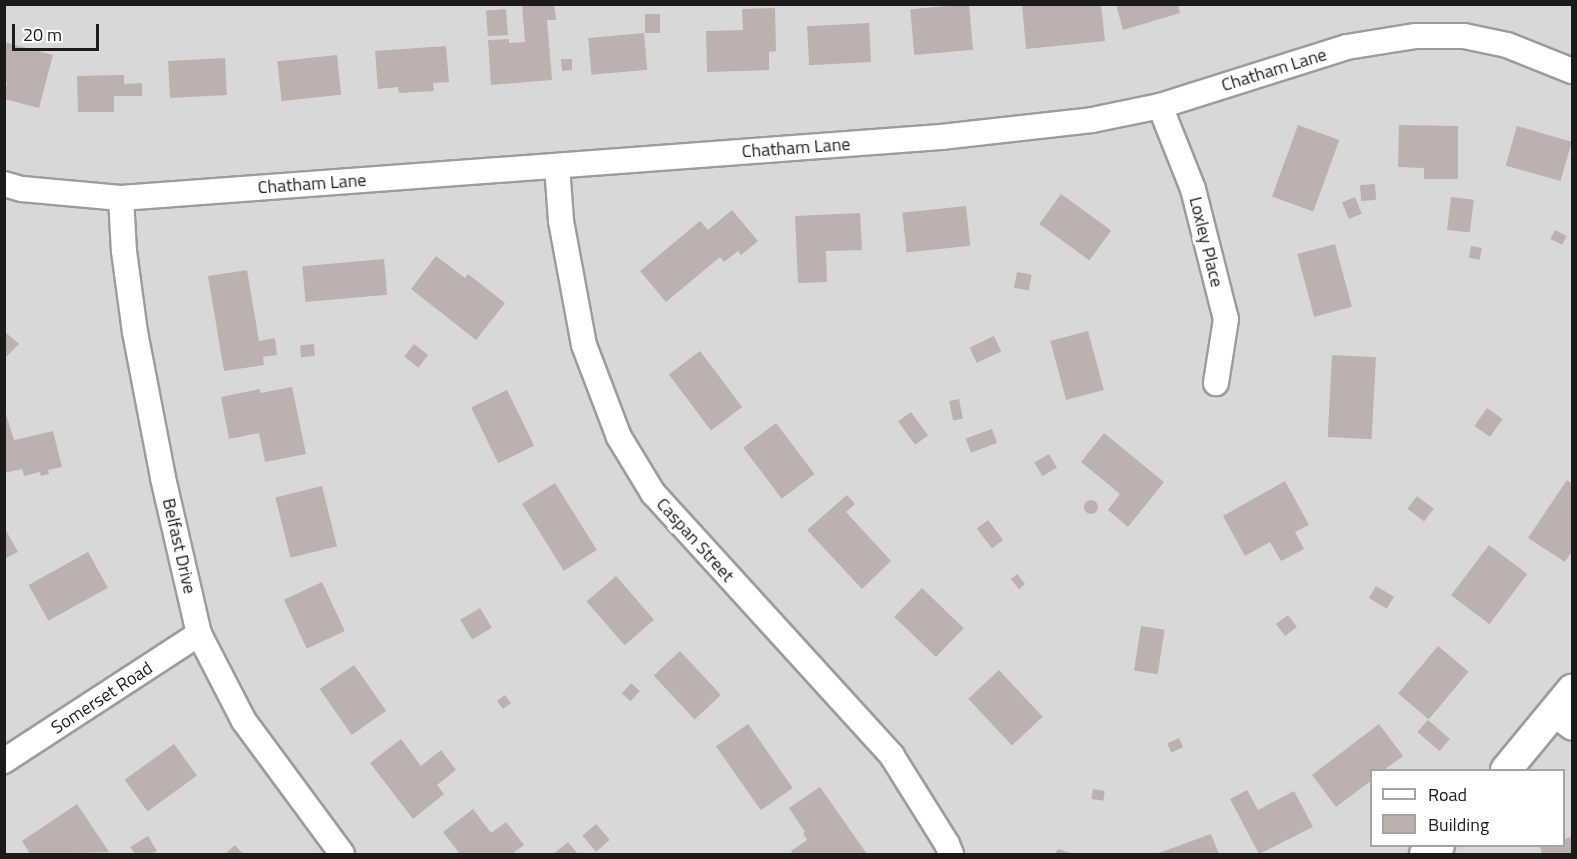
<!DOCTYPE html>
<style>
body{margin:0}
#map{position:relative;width:1577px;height:859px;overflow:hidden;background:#ece6e1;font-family:"Titillium Web",sans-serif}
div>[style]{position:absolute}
.residential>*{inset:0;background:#d9d8d8}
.building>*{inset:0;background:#bcb1ae;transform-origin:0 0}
.round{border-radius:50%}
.roads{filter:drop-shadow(2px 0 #9c9c9c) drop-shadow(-2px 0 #9c9c9c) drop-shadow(0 2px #9c9c9c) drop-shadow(0 -2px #9c9c9c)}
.minor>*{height:24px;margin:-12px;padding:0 12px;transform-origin:12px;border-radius:12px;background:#fff}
.tertiary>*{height:30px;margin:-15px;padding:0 15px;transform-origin:15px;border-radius:15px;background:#fff}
span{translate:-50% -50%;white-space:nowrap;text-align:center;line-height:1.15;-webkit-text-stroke:6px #fff;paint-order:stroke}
.street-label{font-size:18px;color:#1b1b1b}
.frame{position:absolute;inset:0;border:6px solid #1b1b1b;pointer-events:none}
.legend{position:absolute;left:1370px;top:769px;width:195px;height:78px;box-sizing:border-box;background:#fff;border:2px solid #a4a4a4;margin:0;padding:8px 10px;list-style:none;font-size:18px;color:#1b1b1b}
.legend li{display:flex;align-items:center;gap:12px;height:30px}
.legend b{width:30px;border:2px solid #a4a4a4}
.scale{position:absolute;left:12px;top:24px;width:87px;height:27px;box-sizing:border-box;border:3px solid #1b1b1b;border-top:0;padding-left:8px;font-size:18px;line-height:21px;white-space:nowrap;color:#1b1b1b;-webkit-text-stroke:4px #fff;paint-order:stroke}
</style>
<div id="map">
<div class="residential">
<i style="clip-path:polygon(evenodd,5px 5px,1572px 5px,1572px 854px,5px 854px,5px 5px,1372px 770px,1564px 770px,1564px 846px,1372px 846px,1372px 770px)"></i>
</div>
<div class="building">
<i style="clip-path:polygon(522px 4px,554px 4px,556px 20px,547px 20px,552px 80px,491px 85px,488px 40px,509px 39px,509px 43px,525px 42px)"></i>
<i style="left:969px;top:4px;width:46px;height:59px;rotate:85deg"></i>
<i style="clip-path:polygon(1022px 4px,1101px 4px,1105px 41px,1026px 49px)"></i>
<i style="clip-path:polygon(1116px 4px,1178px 4px,1180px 13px,1123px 30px)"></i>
<i style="clip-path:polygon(775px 8px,776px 51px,769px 52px,769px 70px,707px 72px,706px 31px,743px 30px,742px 9px)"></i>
<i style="left:506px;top:9px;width:26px;height:20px;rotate:86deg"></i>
<i style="left:645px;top:14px;width:15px;height:19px"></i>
<i style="left:869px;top:23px;width:39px;height:62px;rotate:87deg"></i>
<i style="left:644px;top:33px;width:37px;height:56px;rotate:85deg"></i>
<i style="clip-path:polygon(4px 42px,53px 55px,39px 108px,4px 99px,7px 83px,4px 82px)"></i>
<i style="clip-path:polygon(446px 46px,449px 82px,433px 83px,434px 91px,399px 93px,398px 87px,378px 89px,375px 51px)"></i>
<i style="left:337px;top:55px;width:40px;height:60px;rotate:84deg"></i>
<i style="left:225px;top:58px;width:37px;height:57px;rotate:87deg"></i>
<i style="clip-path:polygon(561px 59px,572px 59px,572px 70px,562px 71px)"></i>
<i style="clip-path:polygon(124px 75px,124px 84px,142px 83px,142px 96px,114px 96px,114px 112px,78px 112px,77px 76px)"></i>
<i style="left:1298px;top:125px;width:44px;height:76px;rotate:20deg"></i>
<i style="clip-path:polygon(1399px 125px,1458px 126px,1458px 179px,1424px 179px,1424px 168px,1398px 167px)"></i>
<i style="left:1517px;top:126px;width:57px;height:41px;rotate:16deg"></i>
<i style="left:1375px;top:184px;width:16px;height:15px;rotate:86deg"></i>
<i style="left:1061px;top:194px;width:62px;height:37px;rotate:36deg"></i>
<i style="left:1355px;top:197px;width:18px;height:14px;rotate:68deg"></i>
<i style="left:1451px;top:197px;width:23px;height:33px;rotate:7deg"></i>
<i style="left:966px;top:206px;width:40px;height:64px;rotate:84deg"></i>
<i style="clip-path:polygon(732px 210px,758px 241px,741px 255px,738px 251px,724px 262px,720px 257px,666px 302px,640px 271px,700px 221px,708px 230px)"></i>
<i style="clip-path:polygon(860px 213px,862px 250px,826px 251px,827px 282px,798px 283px,795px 216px)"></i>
<i style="left:1555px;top:230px;width:13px;height:10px;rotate:27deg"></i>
<i style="left:1335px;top:244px;width:65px;height:39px;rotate:75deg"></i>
<i style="left:1471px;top:246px;width:11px;height:12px;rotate:10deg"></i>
<i style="clip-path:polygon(436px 256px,465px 278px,468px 274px,505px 303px,476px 340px,411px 289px)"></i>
<i style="left:384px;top:259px;width:36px;height:82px;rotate:85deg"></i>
<i style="clip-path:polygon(247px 270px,259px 341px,275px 338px,277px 355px,263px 357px,264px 365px,224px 371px,208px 276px)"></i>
<i style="left:1017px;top:272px;width:15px;height:16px;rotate:11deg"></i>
<i style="clip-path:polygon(4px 331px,19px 344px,4px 359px)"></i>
<i style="left:1088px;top:331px;width:61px;height:39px;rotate:75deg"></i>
<i style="left:994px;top:336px;width:17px;height:27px;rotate:65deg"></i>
<i style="left:314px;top:344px;width:12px;height:14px;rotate:85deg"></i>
<i style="left:414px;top:344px;width:18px;height:16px;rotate:38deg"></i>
<i style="left:700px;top:351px;width:70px;height:39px;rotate:53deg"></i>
<i style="left:1332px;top:355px;width:44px;height:82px;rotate:3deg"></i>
<i style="clip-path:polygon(292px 387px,306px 454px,265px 462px,259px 433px,229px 439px,221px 397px,260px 389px,260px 393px)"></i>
<i style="left:507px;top:390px;width:62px;height:40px;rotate:64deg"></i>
<i style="left:959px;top:399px;width:20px;height:10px;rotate:79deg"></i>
<i style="clip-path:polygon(4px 408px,14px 440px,53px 431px,62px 467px,48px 470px,49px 474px,41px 476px,40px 472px,24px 476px,22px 469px,4px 473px)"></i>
<i style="left:1487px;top:408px;width:19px;height:22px;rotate:35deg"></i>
<i style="left:911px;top:412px;width:29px;height:16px;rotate:54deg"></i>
<i style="left:776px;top:423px;width:64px;height:41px;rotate:53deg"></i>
<i style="left:992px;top:429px;width:15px;height:28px;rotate:70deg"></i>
<i style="clip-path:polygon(1104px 433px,1164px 482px,1128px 527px,1108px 510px,1120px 494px,1081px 462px)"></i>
<i style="left:1049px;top:454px;width:16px;height:17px;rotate:60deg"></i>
<i style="clip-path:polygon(1567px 480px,1572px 484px,1572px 551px,1565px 562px,1528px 538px)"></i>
<i style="clip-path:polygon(1285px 481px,1309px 525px,1295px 532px,1304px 549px,1281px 561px,1270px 542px,1245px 556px,1223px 516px)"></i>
<i style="left:555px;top:483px;width:79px;height:39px;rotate:58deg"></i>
<i style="left:322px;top:486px;width:62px;height:48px;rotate:76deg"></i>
<i style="clip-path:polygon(847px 495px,855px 504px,846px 512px,891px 561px,862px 589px,807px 530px)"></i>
<i style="left:1417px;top:496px;width:21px;height:16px;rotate:37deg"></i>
<i class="round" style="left:1084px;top:500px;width:14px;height:14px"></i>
<i style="left:988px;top:520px;width:25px;height:14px;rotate:53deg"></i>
<i style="clip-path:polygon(4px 527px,18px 552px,4px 559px)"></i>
<i style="left:1489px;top:545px;width:48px;height:63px;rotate:37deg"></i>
<i style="left:88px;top:552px;width:41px;height:68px;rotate:61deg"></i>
<i style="left:1017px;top:574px;width:13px;height:8px;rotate:51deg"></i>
<i style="left:616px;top:576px;width:58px;height:39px;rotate:49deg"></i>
<i style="left:322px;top:582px;width:54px;height:42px;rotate:65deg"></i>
<i style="left:1376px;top:586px;width:21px;height:14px;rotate:31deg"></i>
<i style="left:922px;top:588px;width:58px;height:40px;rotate:44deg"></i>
<i style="left:480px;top:608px;width:23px;height:23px;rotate:59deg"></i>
<i style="left:1288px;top:615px;width:15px;height:15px;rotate:53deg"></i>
<i style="left:1141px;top:626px;width:24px;height:45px;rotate:9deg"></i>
<i style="left:1438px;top:646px;width:40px;height:62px;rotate:40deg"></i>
<i style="left:680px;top:651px;width:60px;height:36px;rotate:47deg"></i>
<i style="left:354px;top:665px;width:56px;height:42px;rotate:55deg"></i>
<i style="left:999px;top:670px;width:64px;height:42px;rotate:47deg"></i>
<i style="left:631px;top:683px;width:12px;height:14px;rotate:42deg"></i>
<i style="left:505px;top:695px;width:10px;height:10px;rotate:53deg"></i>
<i style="left:1428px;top:720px;width:29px;height:16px;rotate:41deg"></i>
<i style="left:748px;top:724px;width:78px;height:39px;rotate:55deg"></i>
<i style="clip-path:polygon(1379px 724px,1403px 756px,1384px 770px,1372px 770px,1372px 780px,1336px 807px,1312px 775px)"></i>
<i style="left:1179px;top:738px;width:10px;height:13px;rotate:66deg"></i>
<i style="clip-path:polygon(401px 739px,421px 766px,441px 750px,456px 770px,437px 785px,444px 794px,413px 819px,370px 763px)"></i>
<i style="left:174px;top:744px;width:39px;height:61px;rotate:54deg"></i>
<i style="clip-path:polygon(820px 787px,867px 854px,793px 854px,791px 851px,807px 840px,803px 833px,805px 832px,789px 808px)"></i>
<i style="left:1093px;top:789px;width:12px;height:10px;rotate:9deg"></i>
<i style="clip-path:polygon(1247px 790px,1258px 810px,1294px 791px,1313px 827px,1259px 854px,1230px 799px)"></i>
<i style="clip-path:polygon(77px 804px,109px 852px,30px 854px,22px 841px)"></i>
<i style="clip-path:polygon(473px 809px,491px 833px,506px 822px,524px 845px,512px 854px,460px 854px,443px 832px)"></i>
<i style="left:596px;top:824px;width:21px;height:18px;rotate:49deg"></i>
<i style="clip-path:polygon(1211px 834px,1219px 854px,1156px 854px)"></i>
<i style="clip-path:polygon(148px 836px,157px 851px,150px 854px,135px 854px,130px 847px)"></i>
<i style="clip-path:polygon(1572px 837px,1572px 854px,1542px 854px,1540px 847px,1564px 846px,1564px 839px)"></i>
<i style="clip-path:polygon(568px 842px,578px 854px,553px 854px)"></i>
<i style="clip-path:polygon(235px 845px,243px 854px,225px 854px)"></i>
<i style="clip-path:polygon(1058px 849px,1073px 854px,1055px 854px)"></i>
</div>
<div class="roads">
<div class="minor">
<i style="left:1160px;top:106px;width:89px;rotate:68.3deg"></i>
<i style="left:1193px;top:189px;width:134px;rotate:75.8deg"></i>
<i style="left:1226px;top:319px;width:65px;rotate:98.9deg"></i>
<i style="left:557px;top:166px;width:55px;rotate:85.8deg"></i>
<i style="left:561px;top:221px;width:126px;rotate:79.5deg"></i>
<i style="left:584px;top:345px;width:98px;rotate:69.2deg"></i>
<i style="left:619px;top:437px;width:66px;rotate:58.7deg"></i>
<i style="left:653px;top:493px;width:355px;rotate:47.7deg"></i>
<i style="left:892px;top:756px;width:104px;rotate:58deg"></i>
<i style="left:947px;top:844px;width:11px;rotate:68deg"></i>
<i style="left:4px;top:184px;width:19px;rotate:16deg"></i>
<i style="left:22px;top:189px;width:99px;rotate:5.2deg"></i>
<i style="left:121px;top:198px;width:822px;rotate:-4.25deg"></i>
<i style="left:941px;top:137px;width:152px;rotate:-6.4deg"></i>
<i style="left:1092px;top:120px;width:69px;rotate:-11.6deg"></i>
<i style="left:1160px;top:106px;width:196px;rotate:-17.5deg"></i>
<i style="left:1347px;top:47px;width:70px;rotate:-9.1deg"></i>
<i style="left:1416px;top:36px;width:48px"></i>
<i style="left:1464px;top:36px;width:44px;rotate:11.8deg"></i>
<i style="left:1507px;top:45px;width:70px;rotate:21.8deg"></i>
<i style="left:121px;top:198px;width:53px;rotate:86.8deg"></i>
<i style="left:124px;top:251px;width:82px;rotate:82.3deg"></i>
<i style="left:135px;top:332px;width:149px;rotate:79.1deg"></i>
<i style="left:163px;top:478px;width:160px;rotate:77deg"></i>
<i style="left:199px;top:634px;width:98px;rotate:62.7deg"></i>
<i style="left:244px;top:721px;width:165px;rotate:53.6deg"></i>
<i style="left:1555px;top:715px;width:21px;rotate:37deg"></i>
<i style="left:4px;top:761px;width:233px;rotate:-33.1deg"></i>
</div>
<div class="tertiary">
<i style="left:1506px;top:770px;width:104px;rotate:-50.5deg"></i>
<i style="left:1425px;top:854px;width:16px;rotate:-30deg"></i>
</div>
</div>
<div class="street-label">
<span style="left:1274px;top:70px;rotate:-17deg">Chatham Lane</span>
<span style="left:796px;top:148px;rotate:-4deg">Chatham Lane</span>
<span style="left:312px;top:184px;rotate:-4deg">Chatham Lane</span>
<span style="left:1206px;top:242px;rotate:76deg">Loxley Place</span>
<span style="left:695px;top:540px;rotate:48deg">Caspan Street</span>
<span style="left:179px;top:546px;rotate:77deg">Belfast Drive</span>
<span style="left:102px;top:698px;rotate:-33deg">Somerset Road</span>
</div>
<div class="frame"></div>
<ul class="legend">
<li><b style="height:8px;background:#fff"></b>Road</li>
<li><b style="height:16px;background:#bcb1ae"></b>Building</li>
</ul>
<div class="scale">20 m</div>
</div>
